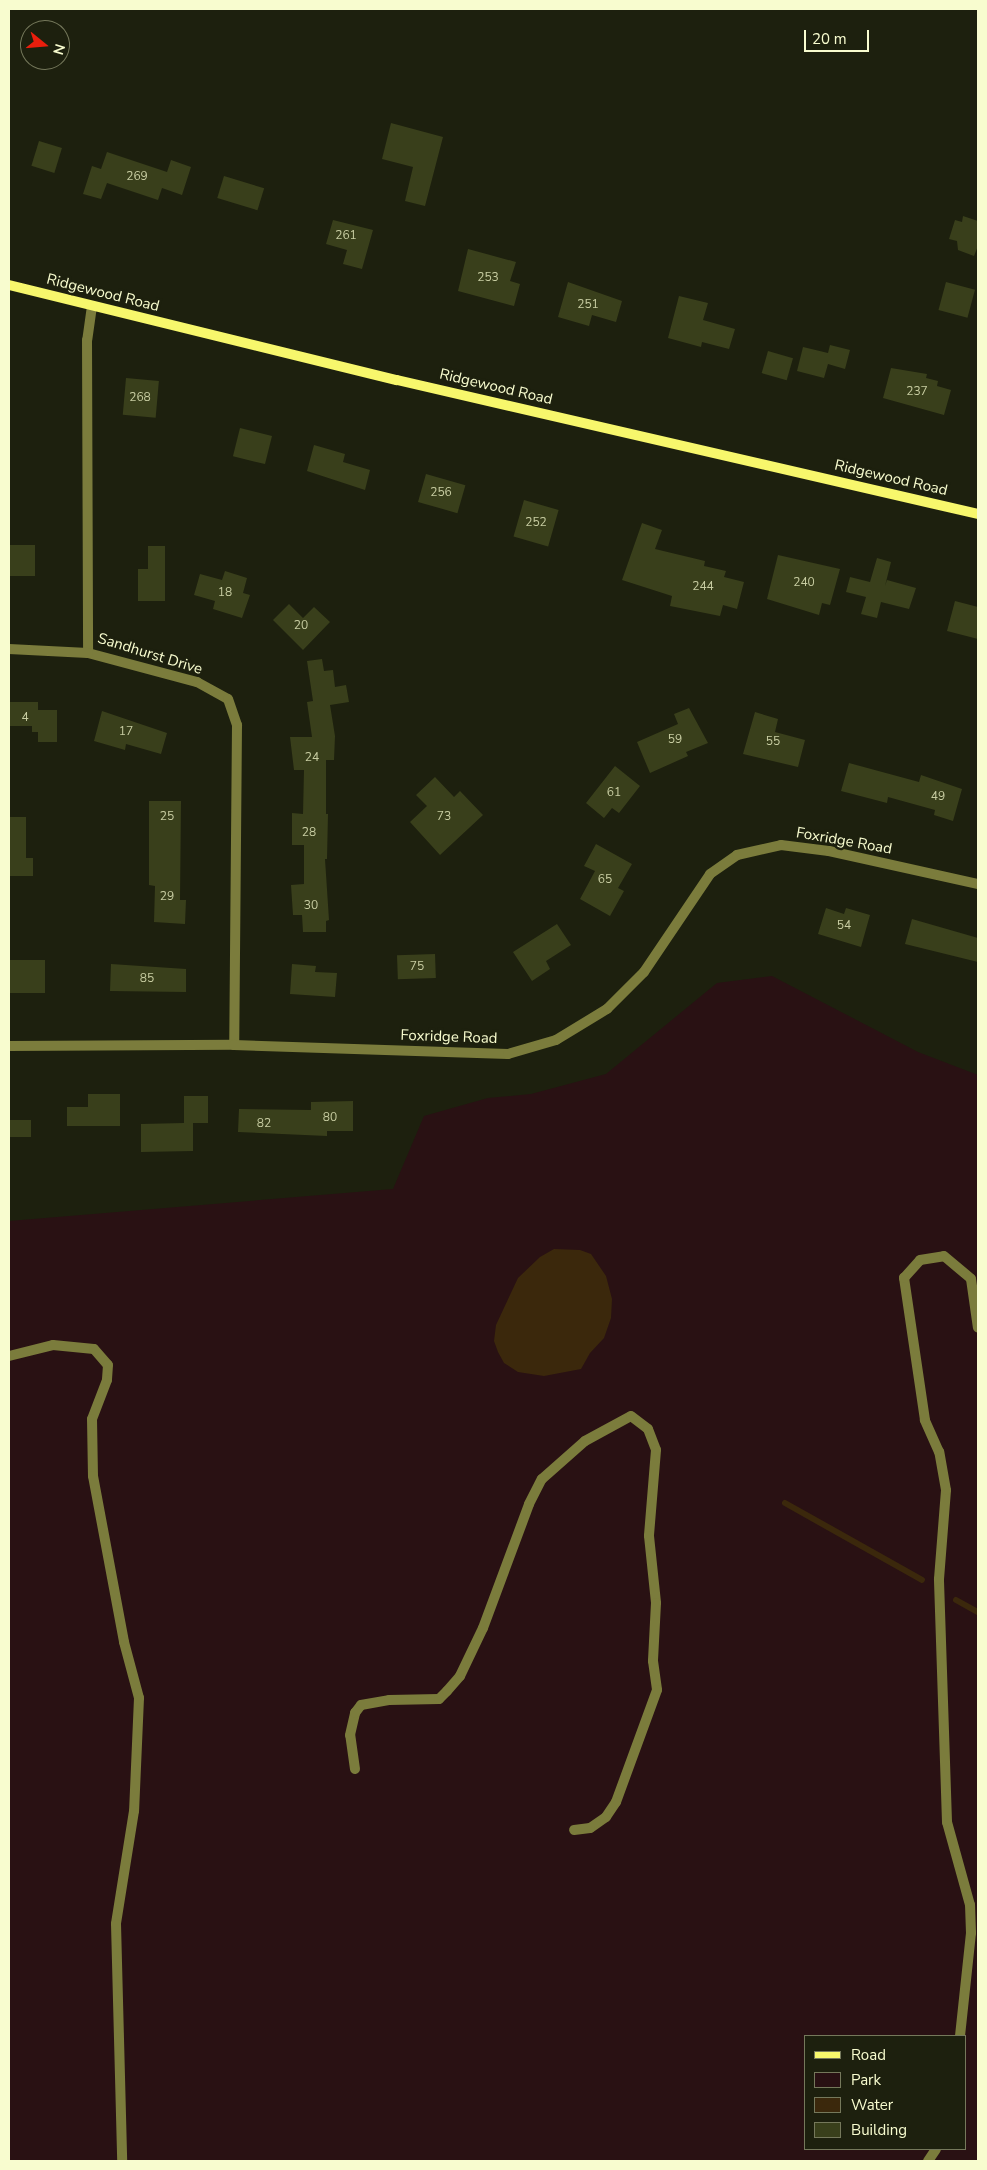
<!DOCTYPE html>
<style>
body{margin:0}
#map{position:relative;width:987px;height:2170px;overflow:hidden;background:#1d200e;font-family:"Nunito Sans",sans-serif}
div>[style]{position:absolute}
.green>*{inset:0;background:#291113}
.water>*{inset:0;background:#3b280c}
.stream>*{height:6px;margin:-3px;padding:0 3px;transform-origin:3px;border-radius:3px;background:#3b280c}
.building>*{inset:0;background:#393f1b;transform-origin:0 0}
.service>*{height:10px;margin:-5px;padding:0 5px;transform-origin:5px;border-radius:5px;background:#7b7c3c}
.minor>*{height:10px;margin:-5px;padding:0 5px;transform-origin:5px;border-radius:5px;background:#7b7c3c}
.secondary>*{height:10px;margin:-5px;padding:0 5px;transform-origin:5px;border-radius:5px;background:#f7f76c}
span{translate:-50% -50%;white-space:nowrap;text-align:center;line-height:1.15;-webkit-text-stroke:5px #1d200e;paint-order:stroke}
.number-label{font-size:12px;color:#c8cda2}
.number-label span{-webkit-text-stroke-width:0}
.street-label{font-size:15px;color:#f8fccf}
.frame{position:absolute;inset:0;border:10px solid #f8fccf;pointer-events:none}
.legend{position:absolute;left:804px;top:2035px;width:162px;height:115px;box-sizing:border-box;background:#1d200e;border:1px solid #75785b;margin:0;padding:6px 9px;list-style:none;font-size:15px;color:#f8fccf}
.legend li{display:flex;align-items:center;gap:10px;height:25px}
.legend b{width:25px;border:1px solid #75785b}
.north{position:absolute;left:20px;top:20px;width:50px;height:50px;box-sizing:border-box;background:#1d200e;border:1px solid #75785b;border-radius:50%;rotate:107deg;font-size:14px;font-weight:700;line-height:20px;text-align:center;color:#f8fccf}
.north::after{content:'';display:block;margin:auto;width:18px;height:22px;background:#ea1e0d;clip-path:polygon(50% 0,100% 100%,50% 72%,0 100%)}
.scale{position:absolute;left:804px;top:30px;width:65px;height:22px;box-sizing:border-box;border:2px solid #f8fccf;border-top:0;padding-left:6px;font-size:15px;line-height:18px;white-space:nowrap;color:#f8fccf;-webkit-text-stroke:4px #1d200e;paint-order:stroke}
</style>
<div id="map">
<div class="green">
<i style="clip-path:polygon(evenodd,772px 976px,918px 1052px,978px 1075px,978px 2161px,9px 2161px,9px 1221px,393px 1189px,424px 1116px,488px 1098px,531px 1094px,606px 1074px,717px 983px,772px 976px,806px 2036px,966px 2036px,966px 2149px,806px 2149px,806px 2036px)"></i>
</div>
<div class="water">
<i style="clip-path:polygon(554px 1249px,580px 1250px,591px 1254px,606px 1276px,612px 1299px,611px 1318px,604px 1338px,590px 1353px,581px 1369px,544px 1376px,518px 1372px,504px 1363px,498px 1352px,494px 1341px,496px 1325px,518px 1278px,540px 1257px)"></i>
</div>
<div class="stream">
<i style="left:785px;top:1503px;width:157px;rotate:29.3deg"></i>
<i style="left:956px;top:1600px;width:25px;rotate:29deg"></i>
</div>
<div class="building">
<i style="clip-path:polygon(391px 123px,443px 137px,425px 206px,405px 201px,413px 167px,382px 159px)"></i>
<i style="left:39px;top:141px;width:24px;height:26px;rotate:17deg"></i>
<i style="clip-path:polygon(107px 152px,167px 172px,171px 160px,191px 167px,182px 195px,162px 188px,158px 200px,107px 183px,101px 199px,83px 194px,92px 166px,101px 169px)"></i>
<i style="left:224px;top:176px;width:42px;height:23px;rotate:17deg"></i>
<i style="clip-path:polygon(963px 216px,978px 221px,978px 246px,974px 256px,958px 250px,957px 241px,949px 239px,955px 220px,962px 222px)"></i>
<i style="clip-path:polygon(333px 220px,373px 230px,362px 269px,343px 264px,347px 250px,326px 244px)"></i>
<i style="clip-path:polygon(468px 249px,516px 262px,510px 281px,520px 284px,514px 306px,458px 291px)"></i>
<i style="clip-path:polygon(568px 282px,622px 301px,616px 322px,592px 315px,589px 326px,558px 317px)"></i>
<i style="left:946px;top:282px;width:30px;height:29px;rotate:15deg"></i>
<i style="clip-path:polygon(679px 296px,708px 303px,703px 320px,735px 329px,729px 349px,702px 342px,701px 347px,668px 338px)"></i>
<i style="clip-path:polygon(830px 345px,850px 350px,845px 369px,828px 364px,824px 378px,797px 371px,803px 347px,828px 353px)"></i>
<i style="left:768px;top:351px;width:26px;height:23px;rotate:16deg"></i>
<i style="clip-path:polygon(891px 368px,927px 374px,926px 378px,938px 381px,937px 386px,951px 390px,944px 415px,883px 398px)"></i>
<i style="left:126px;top:378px;width:33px;height:37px;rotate:5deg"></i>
<i style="left:240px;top:428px;width:33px;height:29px;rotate:14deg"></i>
<i style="clip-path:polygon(314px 445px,345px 454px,343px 462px,370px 470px,365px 490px,307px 471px)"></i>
<i style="left:426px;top:474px;width:41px;height:29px;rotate:16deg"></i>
<i style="left:524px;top:500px;width:36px;height:38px;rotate:16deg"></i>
<i style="clip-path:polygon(642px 523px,662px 530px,655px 549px,705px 561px,704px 566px,726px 571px,724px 577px,744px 582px,737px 609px,723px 605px,720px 616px,670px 606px,672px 596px,622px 580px)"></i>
<i style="left:9px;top:545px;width:26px;height:31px"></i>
<i style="clip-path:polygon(148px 546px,165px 546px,165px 601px,138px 601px,138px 569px,148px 569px)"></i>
<i style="clip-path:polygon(778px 555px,840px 569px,830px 605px,822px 603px,819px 615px,767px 599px)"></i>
<i style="clip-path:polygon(877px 558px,891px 562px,885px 586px,887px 580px,916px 588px,909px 609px,881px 602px,877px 618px,861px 614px,866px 597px,846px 592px,850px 577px,870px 582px)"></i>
<i style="clip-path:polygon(225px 571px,247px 578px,243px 593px,250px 595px,242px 618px,213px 609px,215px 601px,194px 595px,200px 574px,222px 580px)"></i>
<i style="clip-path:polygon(955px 601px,978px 607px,978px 639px,947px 631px)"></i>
<i style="clip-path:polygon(289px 604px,303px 618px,314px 607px,330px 622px,303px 650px,273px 620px)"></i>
<i style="clip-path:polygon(322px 659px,324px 671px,333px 670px,335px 687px,346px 685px,349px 702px,330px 705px,335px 736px,334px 760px,326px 760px,326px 814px,328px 814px,327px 859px,325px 859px,329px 920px,326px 921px,326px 932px,303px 932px,302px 915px,293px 915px,291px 885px,304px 884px,304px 845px,292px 845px,292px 813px,303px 814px,304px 770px,294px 770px,290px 737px,312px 737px,307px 702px,313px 701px,307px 661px)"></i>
<i style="clip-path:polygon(9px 702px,38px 702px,38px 710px,57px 710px,57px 742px,38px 742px,38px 732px,32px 732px,32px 726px,9px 726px)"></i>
<i style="clip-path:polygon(689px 708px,708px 743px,686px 752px,688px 756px,650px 773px,637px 742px,678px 724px,674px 714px)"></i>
<i style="clip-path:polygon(102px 711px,167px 733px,161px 754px,126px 744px,125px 750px,94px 741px)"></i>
<i style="clip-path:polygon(755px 712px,778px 719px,775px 732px,805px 740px,798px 767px,743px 754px)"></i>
<i style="clip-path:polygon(849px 763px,919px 782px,921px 775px,962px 789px,953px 821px,934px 815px,935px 810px,888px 797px,887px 803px,841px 791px)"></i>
<i style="clip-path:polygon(615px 766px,640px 786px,619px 813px,612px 808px,604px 818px,586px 803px)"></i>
<i style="clip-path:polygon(435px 777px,454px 797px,460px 791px,483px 815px,440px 855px,410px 822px,427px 806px,416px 795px)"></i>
<i style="clip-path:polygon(149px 801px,181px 801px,180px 900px,186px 900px,185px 924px,154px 922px,155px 886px,149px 885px)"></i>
<i style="clip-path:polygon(9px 817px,26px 817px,26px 858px,33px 858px,33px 876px,9px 876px)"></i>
<i style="clip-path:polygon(596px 844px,632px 864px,618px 888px,624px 891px,610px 916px,580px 899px,595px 871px,584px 866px)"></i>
<i style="clip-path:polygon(826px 908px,844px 914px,846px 908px,870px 915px,861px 947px,818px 934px)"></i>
<i style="clip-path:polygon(912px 919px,978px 938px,978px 962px,905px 944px)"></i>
<i style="clip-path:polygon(557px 924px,571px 945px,546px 961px,550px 969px,532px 981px,513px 952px)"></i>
<i style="left:435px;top:954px;width:24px;height:38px;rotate:88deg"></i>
<i style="left:9px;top:960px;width:36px;height:33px"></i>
<i style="clip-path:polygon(111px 964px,186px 969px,186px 992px,110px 991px)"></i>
<i style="clip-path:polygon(292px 964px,316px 966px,315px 972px,337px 973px,335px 997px,290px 994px)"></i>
<i style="clip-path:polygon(88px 1094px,120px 1094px,120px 1126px,67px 1126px,67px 1107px,88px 1107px)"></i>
<i style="clip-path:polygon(184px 1096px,208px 1096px,208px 1123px,193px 1123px,193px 1151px,141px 1152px,141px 1124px,184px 1123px)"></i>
<i style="clip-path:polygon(353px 1101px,353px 1131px,327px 1131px,327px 1136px,238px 1132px,239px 1109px,311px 1110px,311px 1102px)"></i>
<i style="left:9px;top:1120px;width:22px;height:17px"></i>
</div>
<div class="service">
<i style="left:9px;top:1356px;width:45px;rotate:-14deg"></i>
<i style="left:53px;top:1345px;width:41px;rotate:5.6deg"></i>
<i style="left:94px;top:1349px;width:21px;rotate:49deg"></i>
<i style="left:108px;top:1365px;width:15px;rotate:94deg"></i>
<i style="left:107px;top:1380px;width:42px;rotate:111deg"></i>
<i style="left:92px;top:1419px;width:57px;rotate:89deg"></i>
<i style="left:93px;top:1476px;width:169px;rotate:79.4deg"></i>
<i style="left:124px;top:1642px;width:58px;rotate:75deg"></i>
<i style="left:139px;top:1698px;width:113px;rotate:92.5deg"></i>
<i style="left:134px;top:1811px;width:114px;rotate:99.1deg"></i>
<i style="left:116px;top:1924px;width:237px;rotate:88.5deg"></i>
<i style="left:355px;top:1769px;width:34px;rotate:-98deg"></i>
<i style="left:350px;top:1735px;width:23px;rotate:-77deg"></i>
<i style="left:355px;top:1713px;width:10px;rotate:-53deg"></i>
<i style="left:361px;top:1705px;width:28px;rotate:-10deg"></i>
<i style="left:389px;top:1700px;width:50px;rotate:-1.1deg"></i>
<i style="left:439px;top:1699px;width:11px;rotate:-45deg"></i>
<i style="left:447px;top:1691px;width:20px;rotate:-49deg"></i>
<i style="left:460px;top:1676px;width:53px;rotate:-64.4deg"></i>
<i style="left:483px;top:1628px;width:132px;rotate:-69.6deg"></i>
<i style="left:529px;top:1504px;width:28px;rotate:-63deg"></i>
<i style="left:542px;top:1479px;width:57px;rotate:-41.5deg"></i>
<i style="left:585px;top:1441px;width:52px;rotate:-28.5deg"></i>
<i style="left:631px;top:1416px;width:21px;rotate:37deg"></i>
<i style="left:648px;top:1429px;width:22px;rotate:69deg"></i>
<i style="left:656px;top:1450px;width:86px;rotate:94.7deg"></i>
<i style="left:649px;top:1536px;width:67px;rotate:84deg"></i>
<i style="left:656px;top:1603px;width:58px;rotate:93deg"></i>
<i style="left:653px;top:1661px;width:29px;rotate:82deg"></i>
<i style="left:657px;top:1690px;width:119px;rotate:110.1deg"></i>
<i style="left:616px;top:1802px;width:18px;rotate:124deg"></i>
<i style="left:606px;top:1817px;width:19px;rotate:145deg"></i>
<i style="left:590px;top:1828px;width:16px;rotate:173deg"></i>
<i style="left:960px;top:2036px;width:104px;rotate:-83.9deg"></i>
<i style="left:971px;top:1933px;width:28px;rotate:-92deg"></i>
<i style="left:970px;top:1905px;width:86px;rotate:-105.5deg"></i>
<i style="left:947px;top:1822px;width:243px;rotate:-91.9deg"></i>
<i style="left:939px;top:1579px;width:89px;rotate:-85.5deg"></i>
<i style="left:946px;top:1490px;width:39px;rotate:-100deg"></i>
<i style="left:939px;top:1452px;width:35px;rotate:-114deg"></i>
<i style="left:925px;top:1420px;width:144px;rotate:-98.4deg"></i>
<i style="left:904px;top:1278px;width:24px;rotate:-48deg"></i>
<i style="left:920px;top:1260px;width:24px;rotate:-9deg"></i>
<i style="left:944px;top:1256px;width:35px;rotate:40deg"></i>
<i style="left:971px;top:1279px;width:49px;rotate:81.9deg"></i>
<i style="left:928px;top:2161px;width:14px;rotate:-56deg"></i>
</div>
<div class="minor">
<i style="left:92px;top:306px;width:34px;rotate:98deg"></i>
<i style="left:87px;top:340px;width:313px;rotate:89.8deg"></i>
<i style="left:88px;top:653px;width:113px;rotate:14.9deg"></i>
<i style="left:197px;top:682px;width:35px;rotate:29deg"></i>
<i style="left:228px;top:699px;width:28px;rotate:71deg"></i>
<i style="left:237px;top:725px;width:320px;rotate:90.5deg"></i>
<i style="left:9px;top:649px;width:79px;rotate:2.9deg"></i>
<i style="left:9px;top:1046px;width:225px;rotate:-0.3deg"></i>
<i style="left:234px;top:1045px;width:274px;rotate:1.9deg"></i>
<i style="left:508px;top:1054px;width:50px;rotate:-16.3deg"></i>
<i style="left:556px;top:1040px;width:60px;rotate:-31.3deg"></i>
<i style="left:607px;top:1009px;width:52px;rotate:-45deg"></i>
<i style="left:644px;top:972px;width:118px;rotate:-56deg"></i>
<i style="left:710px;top:874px;width:33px;rotate:-35deg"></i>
<i style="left:737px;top:855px;width:45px;rotate:-12.8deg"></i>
<i style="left:781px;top:845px;width:48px;rotate:7.1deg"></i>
<i style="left:829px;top:851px;width:153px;rotate:12.5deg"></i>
</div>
<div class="secondary">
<i style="left:9px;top:285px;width:399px;rotate:13.8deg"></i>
<i style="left:397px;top:380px;width:596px;rotate:12.99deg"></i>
</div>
<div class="number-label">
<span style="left:137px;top:177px">269</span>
<span style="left:346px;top:236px">261</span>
<span style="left:488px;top:278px">253</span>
<span style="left:588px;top:305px">251</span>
<span style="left:917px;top:392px">237</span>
<span style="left:140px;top:398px">268</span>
<span style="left:441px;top:493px">256</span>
<span style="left:536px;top:523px">252</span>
<span style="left:804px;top:583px">240</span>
<span style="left:703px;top:587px">244</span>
<span style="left:225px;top:593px">18</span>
<span style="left:301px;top:626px">20</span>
<span style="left:25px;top:718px">4</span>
<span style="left:126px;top:732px">17</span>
<span style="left:675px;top:740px">59</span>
<span style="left:773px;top:742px">55</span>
<span style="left:312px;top:758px">24</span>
<span style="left:614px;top:793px">61</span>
<span style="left:938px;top:797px">49</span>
<span style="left:167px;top:817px">25</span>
<span style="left:444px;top:817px">73</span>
<span style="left:309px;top:833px">28</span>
<span style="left:605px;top:880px">65</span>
<span style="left:167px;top:897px">29</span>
<span style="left:311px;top:906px">30</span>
<span style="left:844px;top:926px">54</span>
<span style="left:417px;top:967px">75</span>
<span style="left:147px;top:979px">85</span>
<span style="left:330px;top:1118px">80</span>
<span style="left:264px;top:1124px">82</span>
</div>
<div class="street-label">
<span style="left:103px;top:293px;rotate:14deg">Ridgewood Road</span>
<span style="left:496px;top:387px;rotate:13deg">Ridgewood Road</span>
<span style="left:891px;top:478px;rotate:13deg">Ridgewood Road</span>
<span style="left:150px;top:654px;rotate:17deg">Sandhurst Drive</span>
<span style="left:844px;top:841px;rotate:10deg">Foxridge Road</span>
<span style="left:449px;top:1037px;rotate:2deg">Foxridge Road</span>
</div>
<div class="frame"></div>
<ul class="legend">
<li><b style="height:6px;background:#f7f76c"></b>Road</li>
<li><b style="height:14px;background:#291113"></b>Park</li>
<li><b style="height:14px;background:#3b280c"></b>Water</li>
<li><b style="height:14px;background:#393f1b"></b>Building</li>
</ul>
<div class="north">N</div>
<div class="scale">20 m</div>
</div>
